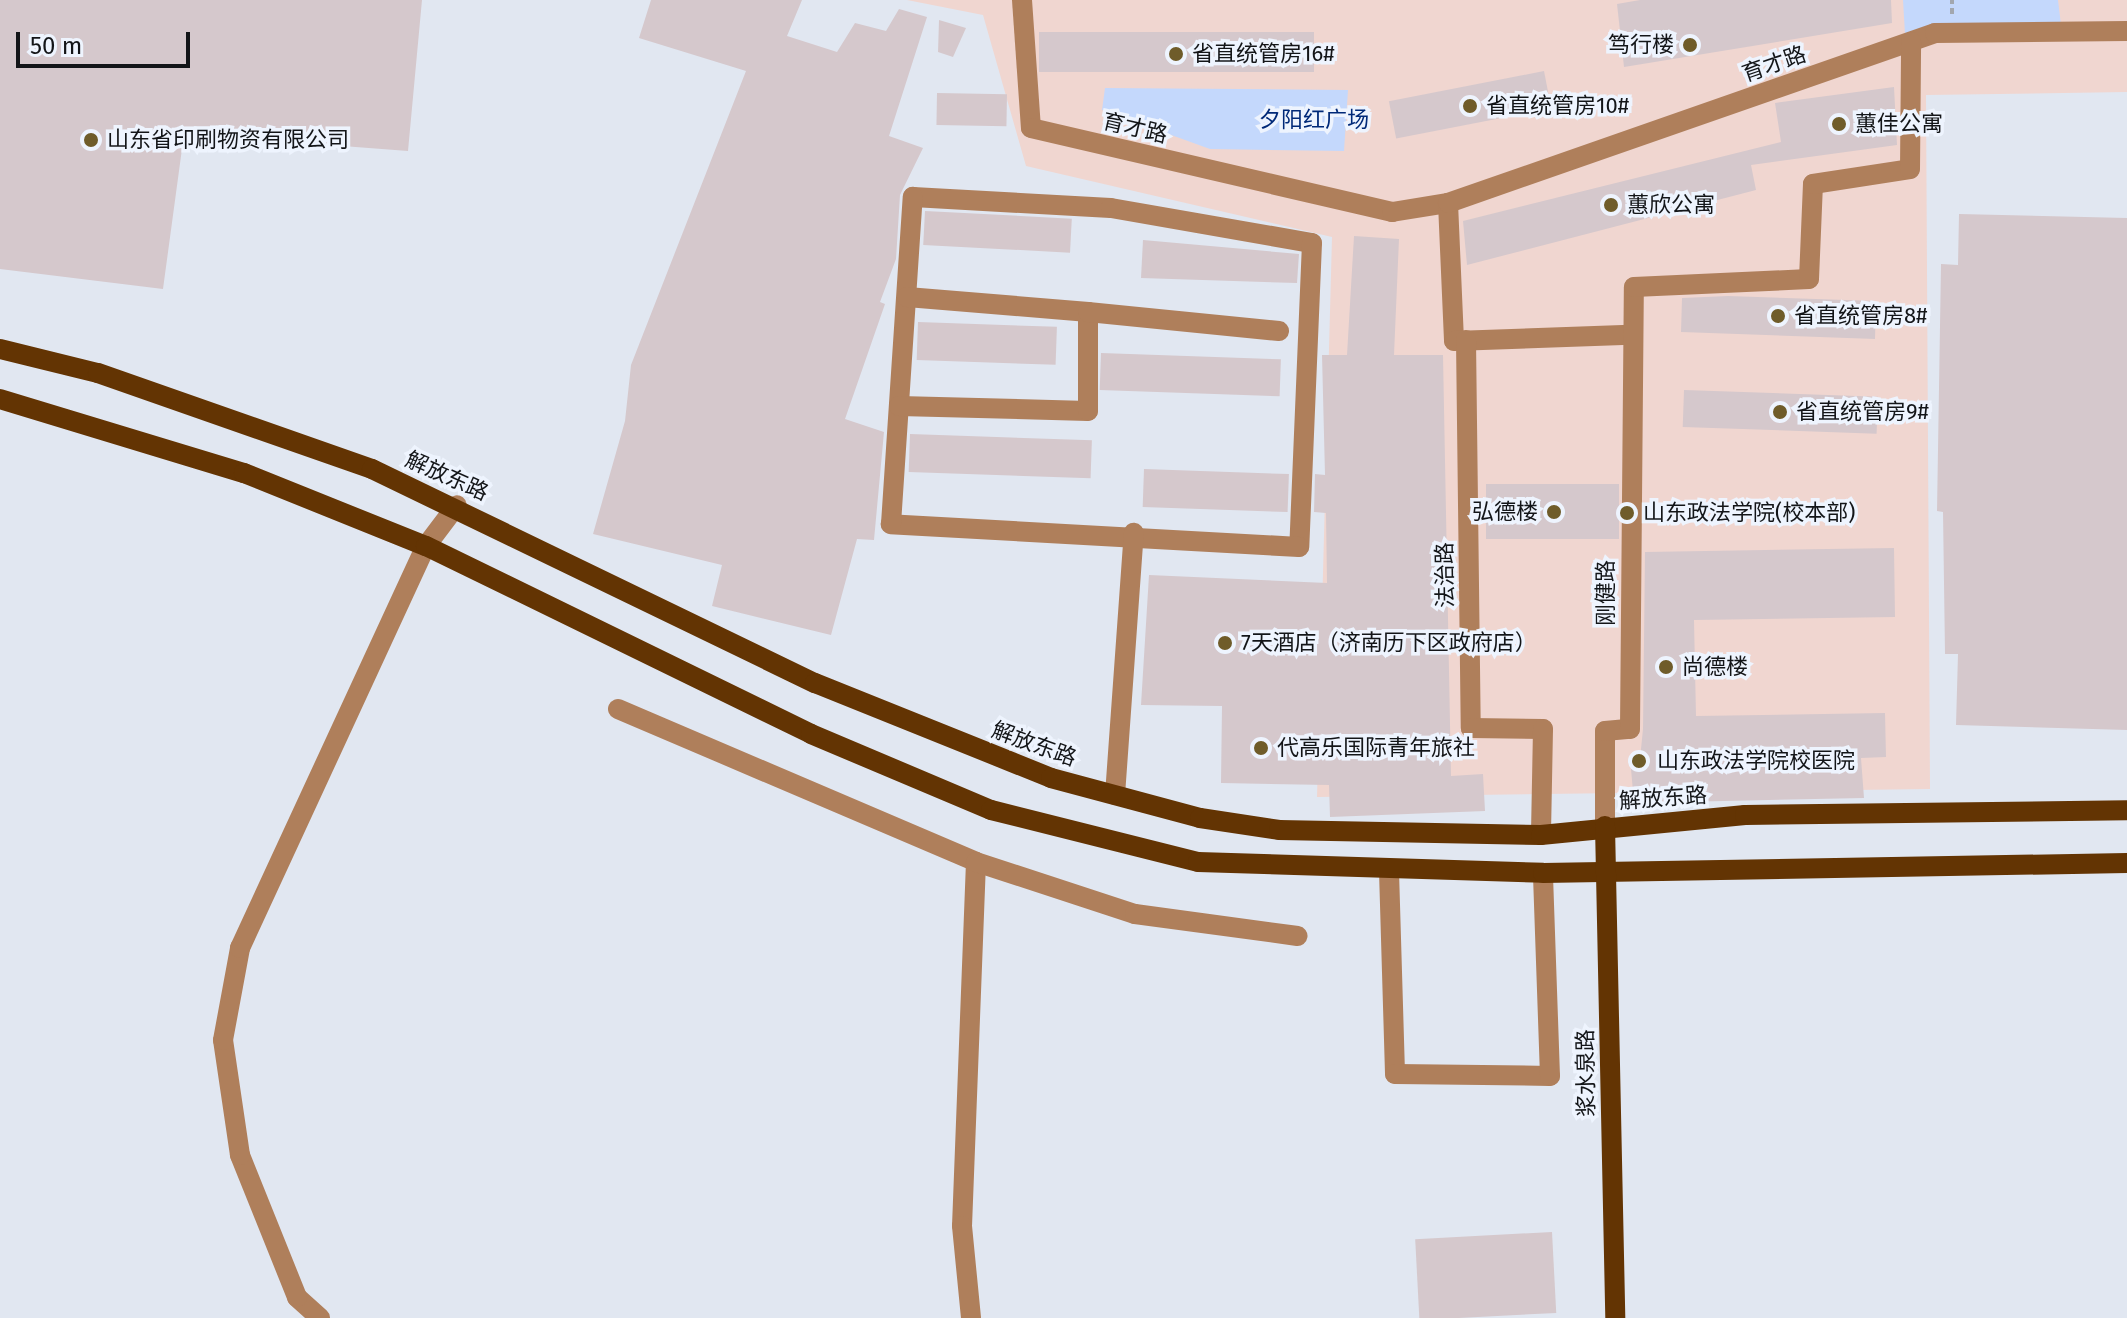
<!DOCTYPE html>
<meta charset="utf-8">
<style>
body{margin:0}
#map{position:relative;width:2127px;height:1318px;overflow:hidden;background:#e1e7f1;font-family:"Fira Sans","Noto Sans SC",sans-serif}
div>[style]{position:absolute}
.education>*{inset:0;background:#f0d6d0}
.green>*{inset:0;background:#c4d8fc}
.building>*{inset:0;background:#d5c8cc;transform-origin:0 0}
.path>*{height:4px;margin-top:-2px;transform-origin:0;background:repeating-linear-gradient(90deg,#a2a7af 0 6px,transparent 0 10px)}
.minor>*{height:20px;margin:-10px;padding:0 10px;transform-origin:10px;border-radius:10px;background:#af7f5b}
.major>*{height:20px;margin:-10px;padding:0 10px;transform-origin:10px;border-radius:10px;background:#633403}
.dots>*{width:22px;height:22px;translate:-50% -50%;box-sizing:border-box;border:4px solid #eef4fe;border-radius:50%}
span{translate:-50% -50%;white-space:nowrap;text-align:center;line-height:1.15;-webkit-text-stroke:7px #eef4fe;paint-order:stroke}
.poi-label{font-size:22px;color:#131518}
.right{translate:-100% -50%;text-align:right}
.left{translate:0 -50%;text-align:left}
.street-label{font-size:22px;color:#131518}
.park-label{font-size:22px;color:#002978}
.scale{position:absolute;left:16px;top:32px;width:174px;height:36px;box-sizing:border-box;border:4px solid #131518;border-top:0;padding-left:10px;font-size:24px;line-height:28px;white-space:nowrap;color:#131518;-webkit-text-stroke:6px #eef4fe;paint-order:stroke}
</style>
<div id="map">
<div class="education">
<i style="clip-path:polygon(907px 0,2127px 0,2127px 92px,1926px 95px,1930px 789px,1317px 797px,1332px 237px,1026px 166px,983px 15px)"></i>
</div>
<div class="green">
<i style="clip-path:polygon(1903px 0,2058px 0,2061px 25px,1905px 34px)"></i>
<i style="clip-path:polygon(1105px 88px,1348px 90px,1344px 151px,1210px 149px,1102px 110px)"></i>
</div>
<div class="building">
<i style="clip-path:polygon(0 0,422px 0,408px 151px,184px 134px,163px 289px,0 269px)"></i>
<i style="clip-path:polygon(651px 0,802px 0,787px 36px,837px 52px,855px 23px,886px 31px,899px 9px,927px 17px,889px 136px,923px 148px,900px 195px,896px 259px,880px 302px,885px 304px,845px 419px,884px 432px,874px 540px,857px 539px,831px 635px,712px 606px,722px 565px,593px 534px,625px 421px,631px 365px,746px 71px,639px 38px)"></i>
<i style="clip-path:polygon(1640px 0,1891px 0,1892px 23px,1624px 67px,1617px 4px)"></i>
<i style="clip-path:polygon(939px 20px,966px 28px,953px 57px,938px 52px)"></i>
<i style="left:1314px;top:32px;width:40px;height:275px;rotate:90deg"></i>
<i style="left:1544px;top:71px;width:38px;height:158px;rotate:79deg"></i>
<i style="clip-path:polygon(1894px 87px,1897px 145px,1751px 165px,1756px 190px,1467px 265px,1463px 221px,1781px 142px,1775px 103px)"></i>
<i style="left:937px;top:93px;width:70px;height:32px;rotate:1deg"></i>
<i style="left:925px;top:211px;width:147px;height:34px;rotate:3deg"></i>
<i style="clip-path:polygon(1959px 214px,2127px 218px,2127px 730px,1956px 725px,1958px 654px,1945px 654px,1943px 512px,1937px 511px,1941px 264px,1958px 265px)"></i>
<i style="clip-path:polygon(1354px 236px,1399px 239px,1394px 355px,1443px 355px,1451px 776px,1483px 774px,1485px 811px,1330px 817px,1329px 785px,1221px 783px,1222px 706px,1141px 705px,1149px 575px,1327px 583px,1326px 513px,1314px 512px,1315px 474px,1325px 475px,1322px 355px,1347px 355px)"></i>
<i style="clip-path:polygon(1143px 240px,1299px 254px,1297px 283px,1141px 278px)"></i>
<i style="clip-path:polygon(1728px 296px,1876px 301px,1875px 339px,1681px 332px,1682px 298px)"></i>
<i style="left:918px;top:322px;width:139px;height:38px;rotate:2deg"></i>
<i style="left:1101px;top:353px;width:180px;height:37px;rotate:2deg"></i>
<i style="left:1684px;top:390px;width:194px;height:37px;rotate:2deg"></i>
<i style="left:910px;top:434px;width:182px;height:38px;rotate:2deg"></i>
<i style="left:1144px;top:469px;width:145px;height:38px;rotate:2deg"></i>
<i style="left:1619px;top:484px;width:55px;height:133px;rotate:90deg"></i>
<i style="clip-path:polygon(1894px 548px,1895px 617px,1694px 620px,1696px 716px,1885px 713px,1886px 757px,1861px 758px,1864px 798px,1634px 803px,1631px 769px,1639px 769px,1643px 729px,1645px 552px)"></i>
<i style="left:1552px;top:1232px;width:81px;height:137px;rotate:87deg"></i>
</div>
<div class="path">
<i style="left:1952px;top:14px;width:14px;rotate:-90deg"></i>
</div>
<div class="minor">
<i style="left:1022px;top:0;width:128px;rotate:86deg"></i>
<i style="left:1031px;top:128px;width:371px;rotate:13.1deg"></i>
<i style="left:1392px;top:212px;width:57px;rotate:-9.1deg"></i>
<i style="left:1448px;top:203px;width:138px;rotate:87.5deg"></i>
<i style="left:1454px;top:341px;width:176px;rotate:-2deg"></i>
<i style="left:913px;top:197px;width:198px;rotate:3.2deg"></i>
<i style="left:1111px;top:208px;width:204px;rotate:9.9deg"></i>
<i style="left:1312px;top:243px;width:304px;rotate:92.4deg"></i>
<i style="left:1299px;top:547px;width:409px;rotate:-176.8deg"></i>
<i style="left:891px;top:524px;width:328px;rotate:-86.2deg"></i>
<i style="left:1448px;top:203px;width:516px;rotate:-19.24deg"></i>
<i style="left:1935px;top:33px;width:192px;rotate:-0.6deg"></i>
<i style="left:907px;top:297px;width:182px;rotate:4.7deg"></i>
<i style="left:1466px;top:340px;width:388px;rotate:89.3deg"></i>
<i style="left:1471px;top:728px;width:72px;rotate:0.8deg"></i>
<i style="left:1543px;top:729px;width:106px;rotate:91.1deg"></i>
<i style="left:899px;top:406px;width:189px;rotate:1.5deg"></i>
<i style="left:1088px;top:411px;width:99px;rotate:-90deg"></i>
<i style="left:1088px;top:312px;width:192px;rotate:5.7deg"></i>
<i style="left:618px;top:709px;width:389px;rotate:23.1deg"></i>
<i style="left:976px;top:862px;width:364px;rotate:92.2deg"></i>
<i style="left:962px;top:1226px;width:92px;rotate:84.4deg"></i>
<i style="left:1115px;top:795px;width:263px;rotate:-85.9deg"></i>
<i style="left:1605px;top:826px;width:95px;rotate:-90deg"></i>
<i style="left:1605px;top:731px;width:25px;rotate:-5deg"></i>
<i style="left:1630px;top:729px;width:442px;rotate:-89.5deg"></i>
<i style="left:1634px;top:287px;width:175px;rotate:-2.6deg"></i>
<i style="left:1809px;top:279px;width:95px;rotate:-87.6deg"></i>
<i style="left:1813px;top:184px;width:98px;rotate:-8.8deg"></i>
<i style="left:1910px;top:169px;width:127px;rotate:-89.5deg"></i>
<i style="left:976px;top:862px;width:167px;rotate:18.1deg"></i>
<i style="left:1135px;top:914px;width:164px;rotate:7.7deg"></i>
<i style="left:1389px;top:871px;width:203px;rotate:88.3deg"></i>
<i style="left:1395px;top:1074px;width:155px;rotate:0.7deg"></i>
<i style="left:1550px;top:1076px;width:203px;rotate:-92deg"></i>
<i style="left:320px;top:1318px;width:31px;rotate:-138deg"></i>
<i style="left:297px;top:1297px;width:153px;rotate:-111.9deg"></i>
<i style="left:240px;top:1155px;width:116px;rotate:-98.4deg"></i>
<i style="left:223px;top:1040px;width:94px;rotate:-79.5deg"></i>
<i style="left:240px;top:948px;width:443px;rotate:-65.2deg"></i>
<i style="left:426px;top:546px;width:51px;rotate:-52.9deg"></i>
</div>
<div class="major">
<i style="left:0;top:349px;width:101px;rotate:13.8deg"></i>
<i style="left:98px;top:373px;width:290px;rotate:19.3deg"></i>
<i style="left:372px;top:469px;width:492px;rotate:25.8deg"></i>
<i style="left:815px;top:683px;width:254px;rotate:21.9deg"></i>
<i style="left:1051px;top:778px;width:154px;rotate:15deg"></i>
<i style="left:1200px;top:818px;width:80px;rotate:8.6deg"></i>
<i style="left:1279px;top:830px;width:262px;rotate:1.1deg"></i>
<i style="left:1541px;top:835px;width:205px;rotate:-5.6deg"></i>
<i style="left:1745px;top:815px;width:382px;rotate:-0.7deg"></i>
<i style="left:0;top:399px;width:255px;rotate:16.9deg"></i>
<i style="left:244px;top:473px;width:196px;rotate:21.9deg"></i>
<i style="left:426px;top:546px;width:428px;rotate:26deg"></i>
<i style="left:811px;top:734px;width:195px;rotate:22.9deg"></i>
<i style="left:991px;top:810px;width:213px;rotate:14.1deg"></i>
<i style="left:1198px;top:862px;width:345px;rotate:1.8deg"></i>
<i style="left:1543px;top:873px;width:584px;rotate:-0.98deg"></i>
<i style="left:1605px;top:826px;width:492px;rotate:88.8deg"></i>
</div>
<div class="dots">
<i style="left:1690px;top:45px;background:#6f5c2a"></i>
<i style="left:1176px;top:54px;background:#6f5c2a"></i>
<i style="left:1470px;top:106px;background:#6f5c2a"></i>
<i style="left:1839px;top:124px;background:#6f5c2a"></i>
<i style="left:91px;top:140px;background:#6f5c2a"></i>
<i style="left:1611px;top:205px;background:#6f5c2a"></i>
<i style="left:1778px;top:316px;background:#6f5c2a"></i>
<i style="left:1780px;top:412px;background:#6f5c2a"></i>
<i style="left:1554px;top:512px;background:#6f5c2a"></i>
<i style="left:1627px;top:513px;background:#6f5c2a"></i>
<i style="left:1225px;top:643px;background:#6f5c2a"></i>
<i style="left:1666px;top:667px;background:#6f5c2a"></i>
<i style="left:1261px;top:748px;background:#6f5c2a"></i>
<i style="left:1639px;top:761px;background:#6f5c2a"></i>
</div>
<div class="poi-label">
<span class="right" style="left:1674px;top:45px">笃行楼</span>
<span class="left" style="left:1192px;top:54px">省直统管房16#</span>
<span class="left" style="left:1486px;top:106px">省直统管房10#</span>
<span class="left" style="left:1855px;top:124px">蕙佳公寓</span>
<span class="left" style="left:107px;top:140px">山东省印刷物资有限公司</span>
<span class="left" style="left:1627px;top:205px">蕙欣公寓</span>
<span class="left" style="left:1794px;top:316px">省直统管房8#</span>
<span class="left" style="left:1796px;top:412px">省直统管房9#</span>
<span class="right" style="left:1538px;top:512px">弘德楼</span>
<span class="left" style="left:1643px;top:513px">山东政法学院(校本部)</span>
<span class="left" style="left:1241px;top:643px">7天酒店（济南历下区政府店）</span>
<span class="left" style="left:1682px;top:667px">尚德楼</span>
<span class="left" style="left:1277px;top:748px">代高乐国际青年旅社</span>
<span class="left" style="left:1657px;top:761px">山东政法学院校医院</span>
</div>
<div class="street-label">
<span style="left:1774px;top:64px;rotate:-19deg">育才路</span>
<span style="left:1135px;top:128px;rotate:13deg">育才路</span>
<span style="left:447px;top:476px;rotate:24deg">解放东路</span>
<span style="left:1445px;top:575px;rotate:-91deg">法治路</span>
<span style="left:1606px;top:593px;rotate:-90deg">刚健路</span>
<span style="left:1034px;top:744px;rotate:20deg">解放东路</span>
<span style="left:1663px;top:798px;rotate:-4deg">解放东路</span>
<span style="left:1586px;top:1073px;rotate:-91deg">浆水泉路</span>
</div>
<div class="park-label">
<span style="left:1314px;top:120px">夕阳红广场</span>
</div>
<div class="scale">50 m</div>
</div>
